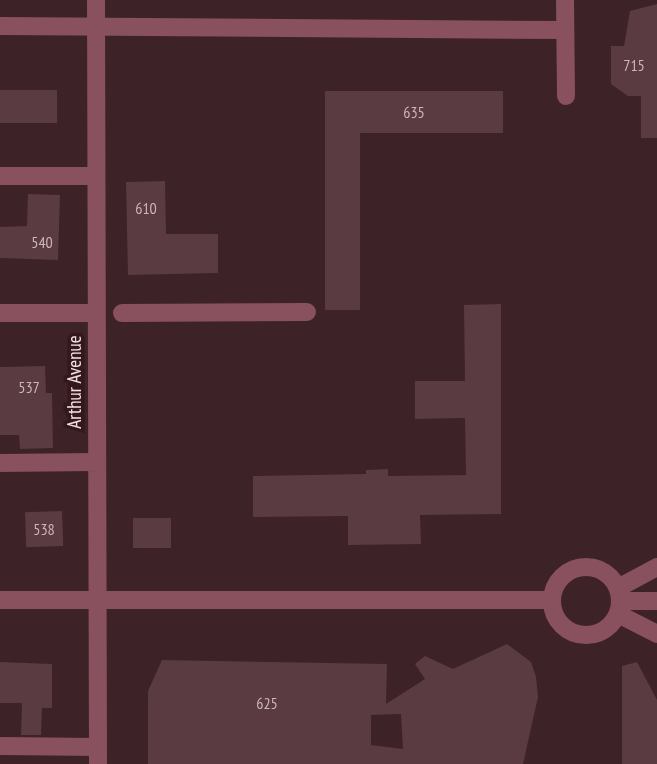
<!DOCTYPE html>
<style>
body{margin:0}
#map{position:relative;width:657px;height:764px;overflow:hidden;background:#3d2228;font-family:"PT Sans Narrow",sans-serif}
div>[style]{position:absolute}
.building>*{inset:0;background:#593b41;transform-origin:0 0}
.minor>*{height:18px;margin:-9px;padding:0 9px;transform-origin:9px;border-radius:9px;background:#89505d}
.minor>.ring{margin:-9px;padding:0;box-sizing:content-box;background:none;border:18px solid #89505d;border-radius:50%}
span{translate:-50% -50%;white-space:nowrap;text-align:center;line-height:1.15;-webkit-text-stroke:7px #33181e;paint-order:stroke}
.number-label{font-size:16px;color:#cdb7bb}
.number-label span{-webkit-text-stroke-width:0}
.street-label{font-size:19px;color:#f4e0e4}
</style>
<div id="map">
<div class="building">
<i style="clip-path:polygon(657px 4px,657px 138px,641px 138px,641px 96px,628px 96px,611px 84px,611px 46px,624px 46px,630px 11px)"></i>
<i style="left:0;top:90px;width:57px;height:33px"></i>
<i style="clip-path:polygon(325px 91px,503px 91px,503px 133px,360px 133px,360px 310px,325px 310px)"></i>
<i style="clip-path:polygon(165px 181px,166px 234px,218px 234px,218px 273px,128px 275px,126px 182px)"></i>
<i style="clip-path:polygon(28px 194px,60px 195px,58px 260px,0 258px,0 227px,27px 226px)"></i>
<i style="clip-path:polygon(501px 304px,501px 514px,420px 515px,421px 544px,348px 545px,348px 516px,253px 517px,253px 476px,366px 474px,366px 470px,388px 469px,388px 476px,466px 475px,465px 418px,415px 419px,415px 381px,465px 381px,464px 305px)"></i>
<i style="clip-path:polygon(45px 366px,46px 393px,52px 393px,53px 448px,20px 449px,19px 435px,0 435px,0 367px)"></i>
<i style="left:62px;top:511px;width:35px;height:37px;rotate:88deg"></i>
<i style="left:133px;top:518px;width:38px;height:30px"></i>
<i style="clip-path:polygon(evenodd,507px 644px,531px 662px,536px 677px,538px 697px,523px 764px,148px 764px,148px 691px,162px 660px,387px 664px,386px 704px,425px 679px,415px 664px,425px 656px,453px 669px,507px 644px,401px 714px,403px 749px,371px 745px,371px 715px,401px 714px)"></i>
<i style="clip-path:polygon(0 662px,52px 664px,52px 708px,42px 708px,41px 735px,21px 735px,22px 703px,0 703px)"></i>
<i style="clip-path:polygon(637px 662px,657px 700px,657px 764px,622px 764px,622px 666px)"></i>
</div>
<div class="minor">
<i style="left:96px;top:0;width:764px;rotate:89.85deg"></i>
<i style="left:565px;top:0;width:96px;rotate:89.4deg"></i>
<i style="left:0;top:26px;width:565px;rotate:0.41deg"></i>
<i style="left:0;top:176px;width:96px"></i>
<i style="left:0;top:313px;width:96px"></i>
<i style="left:122px;top:313px;width:185px;rotate:-0.3deg"></i>
<i style="left:0;top:463px;width:96px;rotate:-0.6deg"></i>
<i class="ring" style="left:552px;top:567px;width:50px;height:50px"></i>
<i style="left:618px;top:588px;width:44px;rotate:-28.3deg"></i>
<i style="left:0;top:600px;width:552px"></i>
<i style="left:621px;top:601px;width:36px"></i>
<i style="left:618px;top:614px;width:44px;rotate:27.1deg"></i>
<i style="left:0;top:746px;width:97px;rotate:0.6deg"></i>
</div>
<div class="number-label">
<span style="left:634px;top:65px">715</span>
<span style="left:414px;top:112px">635</span>
<span style="left:146px;top:208px">610</span>
<span style="left:42px;top:242px">540</span>
<span style="left:29px;top:387px">537</span>
<span style="left:44px;top:529px">538</span>
<span style="left:267px;top:703px">625</span>
</div>
<div class="street-label">
<span style="left:75px;top:382px;rotate:-90deg">Arthur Avenue</span>
</div>
</div>
